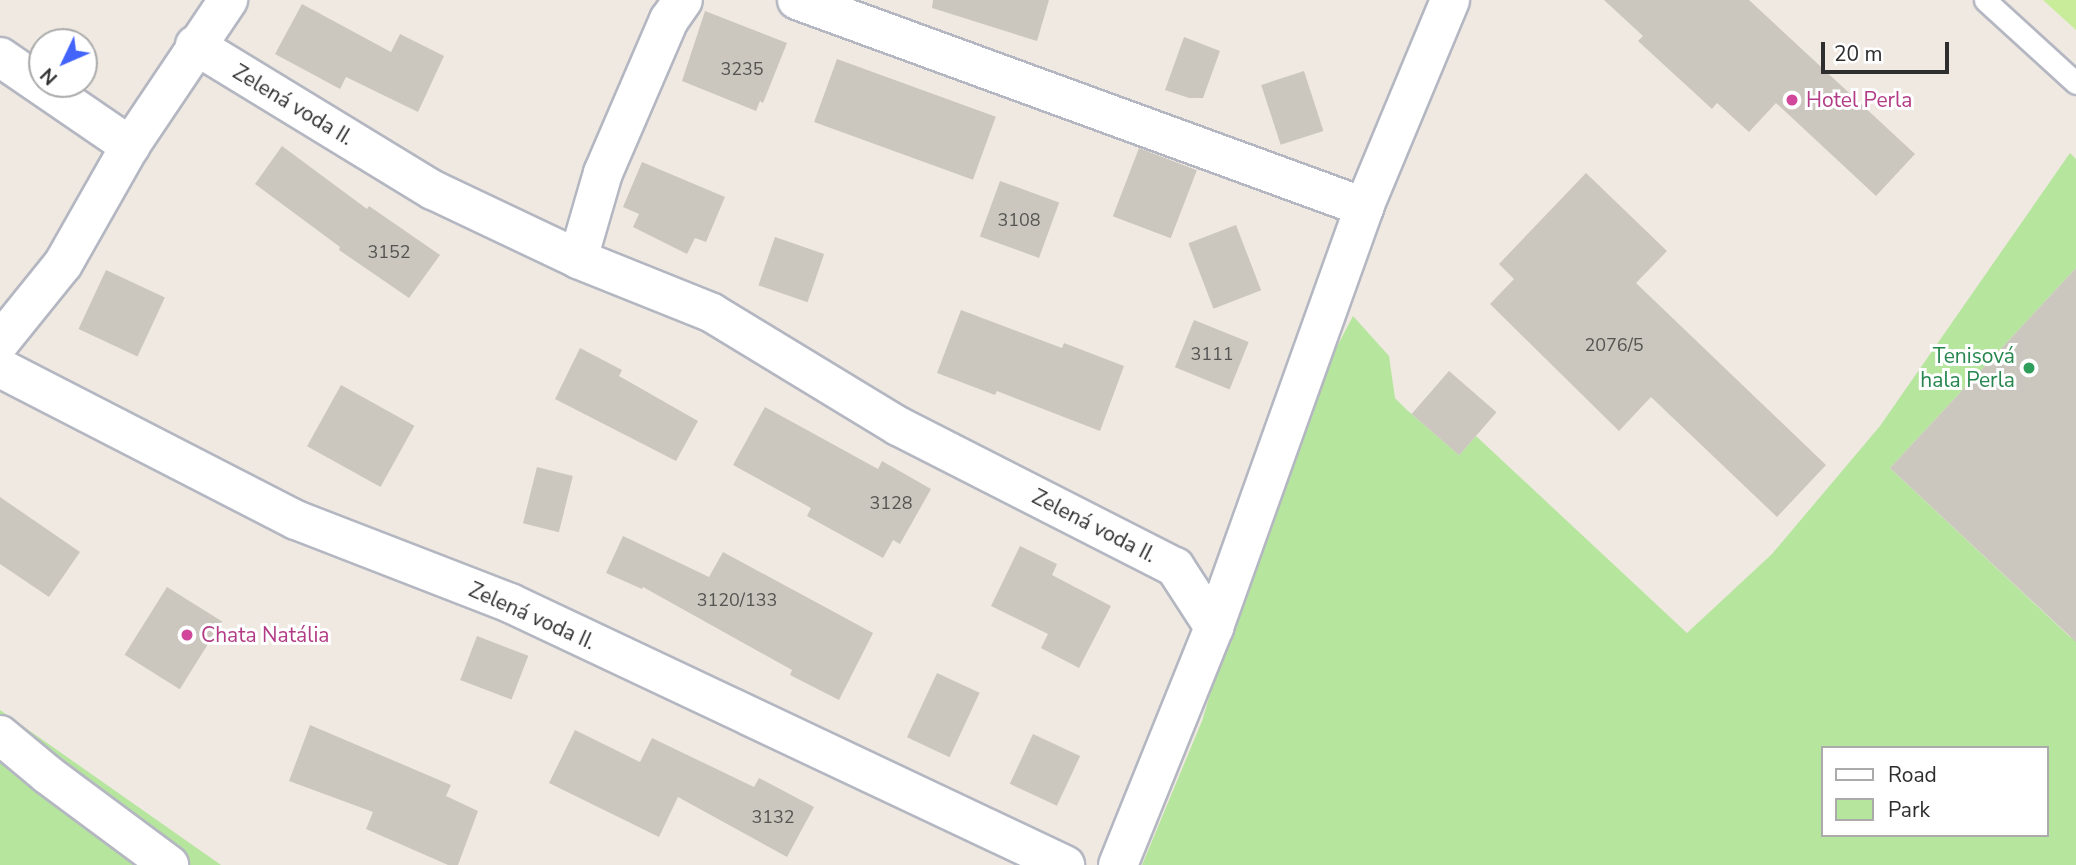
<!DOCTYPE html>
<meta charset="utf-8">
<style>
body{margin:0}
#map{position:relative;width:2076px;height:865px;overflow:hidden;background:#efe9e1;font-family:"Nunito Sans",sans-serif}
div>[style]{position:absolute}
.green>*{inset:0;background:#b6e59e}
.pitch>*{inset:0;background:#c9ec9a}
.building>*{inset:0;background:#cbc7bf;transform-origin:0 0}
.roads{filter:drop-shadow(2px 0 #b4b7c1) drop-shadow(-2px 0 #b4b7c1) drop-shadow(0 2px #b4b7c1) drop-shadow(0 -2px #b4b7c1)}
.service>*{height:21px;margin:-10.5px;padding:0 10.5px;transform-origin:10.5px;border-radius:10.5px;background:#fff}
.minor>*{height:38px;margin:-19px;padding:0 19px;transform-origin:19px;border-radius:19px;background:#fff}
.dots>*{width:19px;height:19px;translate:-50% -50%;box-sizing:border-box;border:4px solid #fff;border-radius:50%}
span{translate:-50% -50%;white-space:nowrap;text-align:center;line-height:1.15;-webkit-text-stroke:6px #fff;paint-order:stroke}
.number-label{font-size:18px;color:#555452}
.number-label span{-webkit-text-stroke-width:0}
.hotel-label{font-size:21px;color:#b23c85}
.left{translate:0 -50%;text-align:left}
.street-label{font-size:21px;color:#2e2e2e}
.leisure-label{font-size:21px;color:#27864d}
.right{translate:-100% -50%;text-align:right}
.legend{position:absolute;left:1821px;top:746px;width:228px;height:91px;box-sizing:border-box;background:#fff;border:2px solid #ababab;margin:0;padding:9px 12px;list-style:none;font-size:21px;color:#2e2e2e}
.legend li{display:flex;align-items:center;gap:14px;height:35px}
.legend b{width:35px;border:2px solid #ababab}
.north{position:absolute;left:28px;top:28px;width:70px;height:70px;box-sizing:border-box;background:#fff;border:2px solid #ababab;border-radius:50%;rotate:226deg;font-size:19px;font-weight:700;line-height:28px;text-align:center;color:#2e2e2e}
.north::after{content:'';display:block;margin:auto;width:24px;height:32px;background:#4264fb;clip-path:polygon(50% 0,100% 100%,50% 72%,0 100%)}
.scale{position:absolute;left:1821px;top:42px;width:128px;height:32px;box-sizing:border-box;border:4px solid #2e2e2e;border-top:0;padding-left:9px;font-size:21px;line-height:24px;white-space:nowrap;color:#2e2e2e;-webkit-text-stroke:5px #fff;paint-order:stroke}
</style>
<div id="map">
<div class="green">
<i style="clip-path:polygon(evenodd,2070px 153px,2076px 159px,2076px 268px,1890px 468px,2070px 637px,2076px 632px,2076px 865px,1142px 865px,1202px 721px,1249px 564px,1320px 379px,1353px 316px,1389px 356px,1395px 398px,1408px 411px,1459px 455px,1476px 436px,1687px 633px,1772px 554px,1880px 426px,2070px 153px,1822px 748px,2046px 748px,2046px 835px,1822px 835px,1822px 748px)"></i>
<i style="clip-path:polygon(0 710px,221px 865px,0 865px)"></i>
</div>
<div class="pitch">
<i style="clip-path:polygon(2043px 0,2076px 0,2076px 30px)"></i>
</div>
<div class="building">
<i style="clip-path:polygon(933px 0,1049px 0,1037px 41px,932px 8px)"></i>
<i style="clip-path:polygon(1604px 0,1749px 0,1915px 154px,1876px 196px,1776px 103px,1749px 132px,1717px 103px,1712px 109px,1638px 41px,1643px 36px)"></i>
<i style="clip-path:polygon(302px 4px,391px 52px,400px 34px,444px 56px,418px 112px,346px 77px,340px 89px,275px 54px)"></i>
<i style="clip-path:polygon(705px 11px,787px 43px,763px 103px,760px 101px,756px 111px,682px 81px)"></i>
<i style="clip-path:polygon(1184px 37px,1220px 51px,1203px 98px,1189px 98px,1165px 90px)"></i>
<i style="left:837px;top:59px;width:169px;height:67px;rotate:20deg"></i>
<i style="left:1304px;top:71px;width:63px;height:45px;rotate:72deg"></i>
<i style="clip-path:polygon(282px 146px,367px 209px,369px 206px,440px 255px,409px 298px,339px 250px,340px 247px,255px 184px)"></i>
<i style="left:1139px;top:148px;width:62px;height:73px;rotate:21deg"></i>
<i style="clip-path:polygon(642px 162px,725px 197px,706px 242px,695px 238px,687px 254px,633px 227px,639px 214px,623px 207px)"></i>
<i style="clip-path:polygon(1586px 173px,1667px 251px,1636px 283px,1826px 465px,1777px 517px,1651px 397px,1619px 431px,1490px 304px,1514px 279px,1499px 264px)"></i>
<i style="left:1000px;top:181px;width:63px;height:59px;rotate:20deg"></i>
<i style="left:1236px;top:225px;width:70px;height:51px;rotate:69deg"></i>
<i style="left:775px;top:237px;width:52px;height:51px;rotate:19deg"></i>
<i style="clip-path:polygon(2076px 268px,2076px 642px,1890px 468px)"></i>
<i style="left:106px;top:270px;width:65px;height:65px;rotate:25deg"></i>
<i style="clip-path:polygon(961px 310px,1062px 348px,1064px 343px,1124px 366px,1100px 431px,997px 391px,995px 395px,937px 373px)"></i>
<i style="left:1194px;top:320px;width:59px;height:51px;rotate:22deg"></i>
<i style="clip-path:polygon(580px 348px,622px 370px,619px 376px,698px 421px,676px 461px,555px 399px)"></i>
<i style="left:1449px;top:371px;width:63px;height:57px;rotate:41deg"></i>
<i style="left:341px;top:385px;width:84px;height:70px;rotate:29deg"></i>
<i style="clip-path:polygon(765px 407px,878px 469px,882px 461px,931px 489px,900px 544px,893px 540px,883px 558px,807px 516px,811px 508px,733px 465px)"></i>
<i style="left:537px;top:467px;width:37px;height:58px;rotate:14deg"></i>
<i style="clip-path:polygon(0 497px,80px 552px,49px 597px,0 564px)"></i>
<i style="clip-path:polygon(623px 536px,709px 577px,723px 552px,873px 633px,839px 700px,790px 675px,792px 670px,643px 587px,642px 589px,606px 573px)"></i>
<i style="clip-path:polygon(1020px 546px,1057px 564px,1052px 575px,1111px 606px,1079px 668px,1041px 648px,1048px 634px,991px 606px)"></i>
<i style="left:167px;top:587px;width:65px;height:80px;rotate:32deg"></i>
<i style="left:477px;top:636px;width:55px;height:47px;rotate:21deg"></i>
<i style="left:937px;top:673px;width:47px;height:71px;rotate:25deg"></i>
<i style="clip-path:polygon(310px 725px,451px 785px,446px 796px,478px 811px,458px 865px,448px 865px,366px 829px,373px 812px,289px 781px)"></i>
<i style="clip-path:polygon(575px 730px,640px 762px,652px 738px,754px 787px,759px 778px,814px 807px,787px 857px,678px 797px,659px 837px,549px 783px)"></i>
<i style="left:1033px;top:734px;width:52px;height:55px;rotate:25deg"></i>
</div>
<div class="roads">
<div class="service">
<i style="left:1985px;top:0;width:123px;rotate:42.4deg"></i>
</div>
<div class="minor">
<i style="left:797px;top:0;width:604px;rotate:20.06deg"></i>
<i style="left:195px;top:45px;width:279px;rotate:31.4deg"></i>
<i style="left:433px;top:190px;width:161px;rotate:25.4deg"></i>
<i style="left:578px;top:259px;width:144px;rotate:21.9deg"></i>
<i style="left:712px;top:313px;width:218px;rotate:31.3deg"></i>
<i style="left:898px;top:426px;width:311px;rotate:27deg"></i>
<i style="left:1175px;top:567px;width:72px;rotate:57deg"></i>
<i style="left:0;top:57px;width:158px;rotate:34.4deg"></i>
<i style="left:578px;top:259px;width:90px;rotate:-73.8deg"></i>
<i style="left:603px;top:173px;width:167px;rotate:-66.7deg"></i>
<i style="left:669px;top:20px;width:24px;rotate:-55deg"></i>
<i style="left:0;top:342px;width:100px;rotate:-51.1deg"></i>
<i style="left:63px;top:264px;width:136px;rotate:-60.4deg"></i>
<i style="left:130px;top:146px;width:176px;rotate:-56.1deg"></i>
<i style="left:0;top:368px;width:333px;rotate:27.2deg"></i>
<i style="left:296px;top:520px;width:230px;rotate:21.2deg"></i>
<i style="left:510px;top:603px;width:614px;rotate:25.27deg"></i>
<i style="left:0;top:735px;width:62px;rotate:39.8deg"></i>
<i style="left:48px;top:775px;width:151px;rotate:36.6deg"></i>
<i style="left:1118px;top:865px;width:257px;rotate:-68deg"></i>
<i style="left:1214px;top:627px;width:446px;rotate:-70.3deg"></i>
<i style="left:1364px;top:207px;width:224px;rotate:-67.4deg"></i>
</div>
</div>
<div class="dots">
<i style="left:1792px;top:100px;background:#d1479c"></i>
<i style="left:2029px;top:368px;background:#2e9e5b"></i>
<i style="left:187px;top:635px;background:#d1479c"></i>
</div>
<div class="number-label">
<span style="left:742px;top:69px">3235</span>
<span style="left:1019px;top:220px">3108</span>
<span style="left:389px;top:252px">3152</span>
<span style="left:1614px;top:345px">2076/5</span>
<span style="left:1212px;top:354px">3111</span>
<span style="left:891px;top:503px">3128</span>
<span style="left:737px;top:600px">3120/133</span>
<span style="left:773px;top:817px">3132</span>
</div>
<div class="hotel-label">
<span class="left" style="left:1806px;top:100px">Hotel Perla</span>
<span class="left" style="left:201px;top:635px">Chata Natália</span>
</div>
<div class="street-label">
<span style="left:293px;top:105px;rotate:31deg">Zelená voda II.</span>
<span style="left:1094px;top:526px;rotate:27deg">Zelená voda II.</span>
<span style="left:532px;top:616px;rotate:24deg">Zelená voda II.</span>
</div>
<div class="leisure-label">
<span class="right" style="left:2015px;top:368px">Tenisová<br>hala Perla</span>
</div>
<ul class="legend">
<li><b style="height:9px;background:#fff"></b>Road</li>
<li><b style="height:19px;background:#b6e59e"></b>Park</li>
</ul>
<div class="north">N</div>
<div class="scale">20 m</div>
</div>
